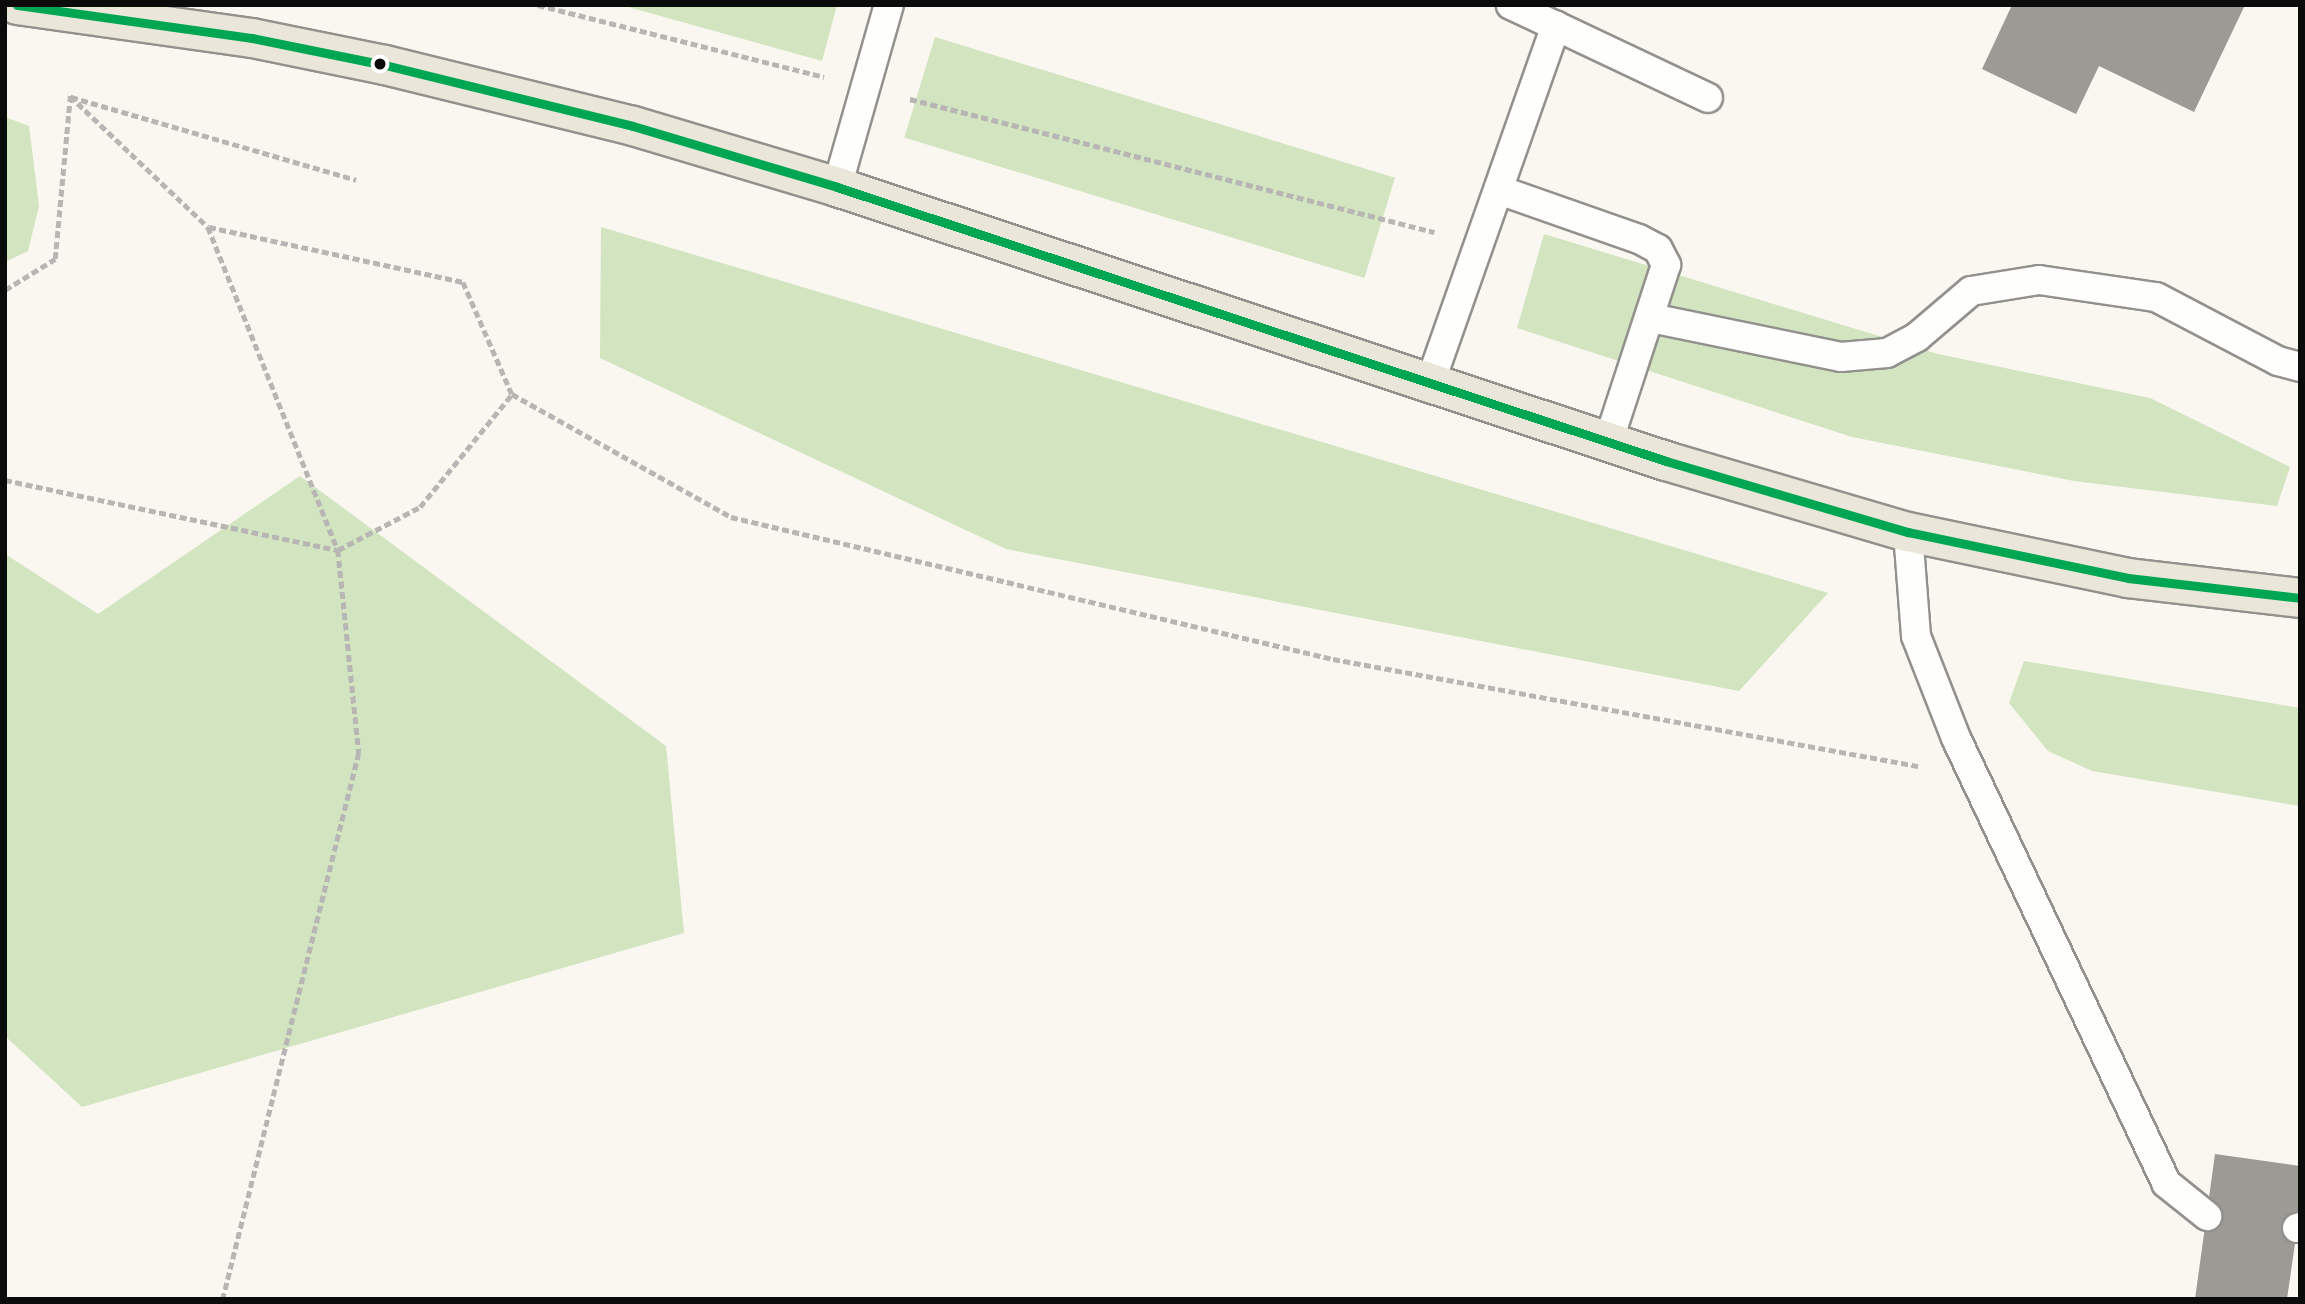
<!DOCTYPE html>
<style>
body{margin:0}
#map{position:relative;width:2305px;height:1304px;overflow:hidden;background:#f9f7ef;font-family:"Times New Roman",serif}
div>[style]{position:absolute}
.forest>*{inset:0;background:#d2e4c0;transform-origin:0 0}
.building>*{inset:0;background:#9c9a95}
.path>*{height:4.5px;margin-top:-2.25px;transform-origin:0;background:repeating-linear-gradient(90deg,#b7b6b5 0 7px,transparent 0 10.5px)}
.roads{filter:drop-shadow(2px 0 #92918e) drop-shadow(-2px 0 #92918e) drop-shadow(0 2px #92918e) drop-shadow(0 -2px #92918e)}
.service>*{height:28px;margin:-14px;padding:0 14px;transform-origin:14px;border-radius:14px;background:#fefefd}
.primary>*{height:38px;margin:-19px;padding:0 19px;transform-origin:19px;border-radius:19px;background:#eae6d9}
.bus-1>*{height:9px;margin:-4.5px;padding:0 4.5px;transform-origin:4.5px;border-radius:4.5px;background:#00a651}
.dots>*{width:19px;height:19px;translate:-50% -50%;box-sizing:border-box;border:4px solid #fff;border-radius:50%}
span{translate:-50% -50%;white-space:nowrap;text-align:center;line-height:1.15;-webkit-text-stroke:7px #fff;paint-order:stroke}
.frame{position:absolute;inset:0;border:7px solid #0b0b0b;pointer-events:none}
</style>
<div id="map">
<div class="forest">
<i style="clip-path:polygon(621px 5px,837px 5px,822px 61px)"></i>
<i style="left:935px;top:37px;width:481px;height:105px;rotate:17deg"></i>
<i style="clip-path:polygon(5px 117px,29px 126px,39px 206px,28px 251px,5px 262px)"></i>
<i style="clip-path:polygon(601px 227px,1828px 593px,1739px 691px,1006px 549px,600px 358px)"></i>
<i style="clip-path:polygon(1544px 234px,1938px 354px,2150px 398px,2290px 467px,2277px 506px,2074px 481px,1852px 437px,1517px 328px)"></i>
<i style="clip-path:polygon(300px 476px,666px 746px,684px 933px,82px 1107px,5px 1036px,5px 554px,98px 614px)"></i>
<i style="clip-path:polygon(2024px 661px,2300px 708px,2300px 806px,2092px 771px,2048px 751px,2009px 703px)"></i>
</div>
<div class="building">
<i style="clip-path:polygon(2012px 5px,2245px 5px,2194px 112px,2099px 66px,2076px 114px,1982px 69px)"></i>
<i style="clip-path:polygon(2215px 1154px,2300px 1166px,2300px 1209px,2287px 1299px,2195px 1299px)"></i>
</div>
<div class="path">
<i style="left:538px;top:5px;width:295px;rotate:14.1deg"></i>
<i style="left:70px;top:96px;width:190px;rotate:43.5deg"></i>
<i style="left:208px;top:227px;width:348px;rotate:68.1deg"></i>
<i style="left:338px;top:550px;width:204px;rotate:84.1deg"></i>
<i style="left:359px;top:753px;width:563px;rotate:103.99deg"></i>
<i style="left:71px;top:97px;width:297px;rotate:16.2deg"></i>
<i style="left:910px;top:99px;width:541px;rotate:14.24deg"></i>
<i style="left:209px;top:227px;width:260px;rotate:12.2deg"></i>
<i style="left:463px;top:282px;width:122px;rotate:66.4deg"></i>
<i style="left:5px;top:290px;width:59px;rotate:-31.8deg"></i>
<i style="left:55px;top:259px;width:164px;rotate:-84.7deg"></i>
<i style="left:5px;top:480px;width:340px;rotate:11.9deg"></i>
<i style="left:338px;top:550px;width:93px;rotate:-27.7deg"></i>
<i style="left:420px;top:507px;width:146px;rotate:-50.8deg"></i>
<i style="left:512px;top:394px;width:251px;rotate:29.3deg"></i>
<i style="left:731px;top:517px;width:619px;rotate:13.27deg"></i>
<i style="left:1333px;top:659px;width:595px;rotate:10.37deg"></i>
</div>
<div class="roads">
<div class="service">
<i style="left:1556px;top:26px;width:168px;rotate:25.3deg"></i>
<i style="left:837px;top:187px;width:189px;rotate:-74.1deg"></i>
<i style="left:1499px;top:190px;width:148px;rotate:19.3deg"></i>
<i style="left:1639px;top:239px;width:21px;rotate:28deg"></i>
<i style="left:1658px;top:249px;width:18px;rotate:63deg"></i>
<i style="left:1666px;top:265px;width:186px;rotate:108.1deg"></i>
<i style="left:1651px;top:318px;width:194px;rotate:11.6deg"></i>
<i style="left:1841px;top:357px;width:46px;rotate:-5deg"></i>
<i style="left:1887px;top:353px;width:34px;rotate:-28deg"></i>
<i style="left:1917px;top:337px;width:71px;rotate:-40.4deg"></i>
<i style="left:1971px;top:291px;width:69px;rotate:-9.2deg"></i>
<i style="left:2039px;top:280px;width:118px;rotate:8.3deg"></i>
<i style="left:2156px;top:297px;width:138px;rotate:27.7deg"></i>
<i style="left:2278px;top:361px;width:23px;rotate:15deg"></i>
<i style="left:1430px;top:383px;width:379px;rotate:-70.6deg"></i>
<i style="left:1556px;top:26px;width:50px;rotate:-155deg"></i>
<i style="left:1908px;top:532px;width:104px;rotate:85.6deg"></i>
<i style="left:1916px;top:636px;width:110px;rotate:68.6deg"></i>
<i style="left:1956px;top:738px;width:492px;rotate:64.7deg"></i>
<i style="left:2166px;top:1183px;width:53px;rotate:38.8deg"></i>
<i style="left:2297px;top:1228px;width:3px;rotate:-18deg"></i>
</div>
<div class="primary">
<i style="left:17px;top:5px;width:237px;rotate:8deg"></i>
<i style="left:252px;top:38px;width:136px;rotate:11.5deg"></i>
<i style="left:385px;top:65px;width:255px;rotate:13.8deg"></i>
<i style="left:633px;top:126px;width:213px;rotate:16.6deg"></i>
<i style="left:837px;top:187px;width:873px;rotate:18.29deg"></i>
<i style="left:1666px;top:461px;width:252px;rotate:16.4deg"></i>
<i style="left:1908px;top:532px;width:225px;rotate:11.8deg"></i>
<i style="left:2128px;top:578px;width:173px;rotate:6.6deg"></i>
</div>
</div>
<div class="bus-1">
<i style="left:17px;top:5px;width:237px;rotate:8deg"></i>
<i style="left:252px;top:38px;width:136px;rotate:11.5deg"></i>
<i style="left:385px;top:65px;width:255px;rotate:13.8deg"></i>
<i style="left:633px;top:126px;width:213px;rotate:16.6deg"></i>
<i style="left:837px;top:187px;width:873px;rotate:18.29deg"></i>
<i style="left:1666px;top:461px;width:252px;rotate:16.4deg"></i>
<i style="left:1908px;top:532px;width:225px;rotate:11.8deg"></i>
<i style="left:2128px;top:578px;width:173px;rotate:6.6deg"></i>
</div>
<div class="dots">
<i style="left:380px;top:64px;background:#0b0b0b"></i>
</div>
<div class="frame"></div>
</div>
